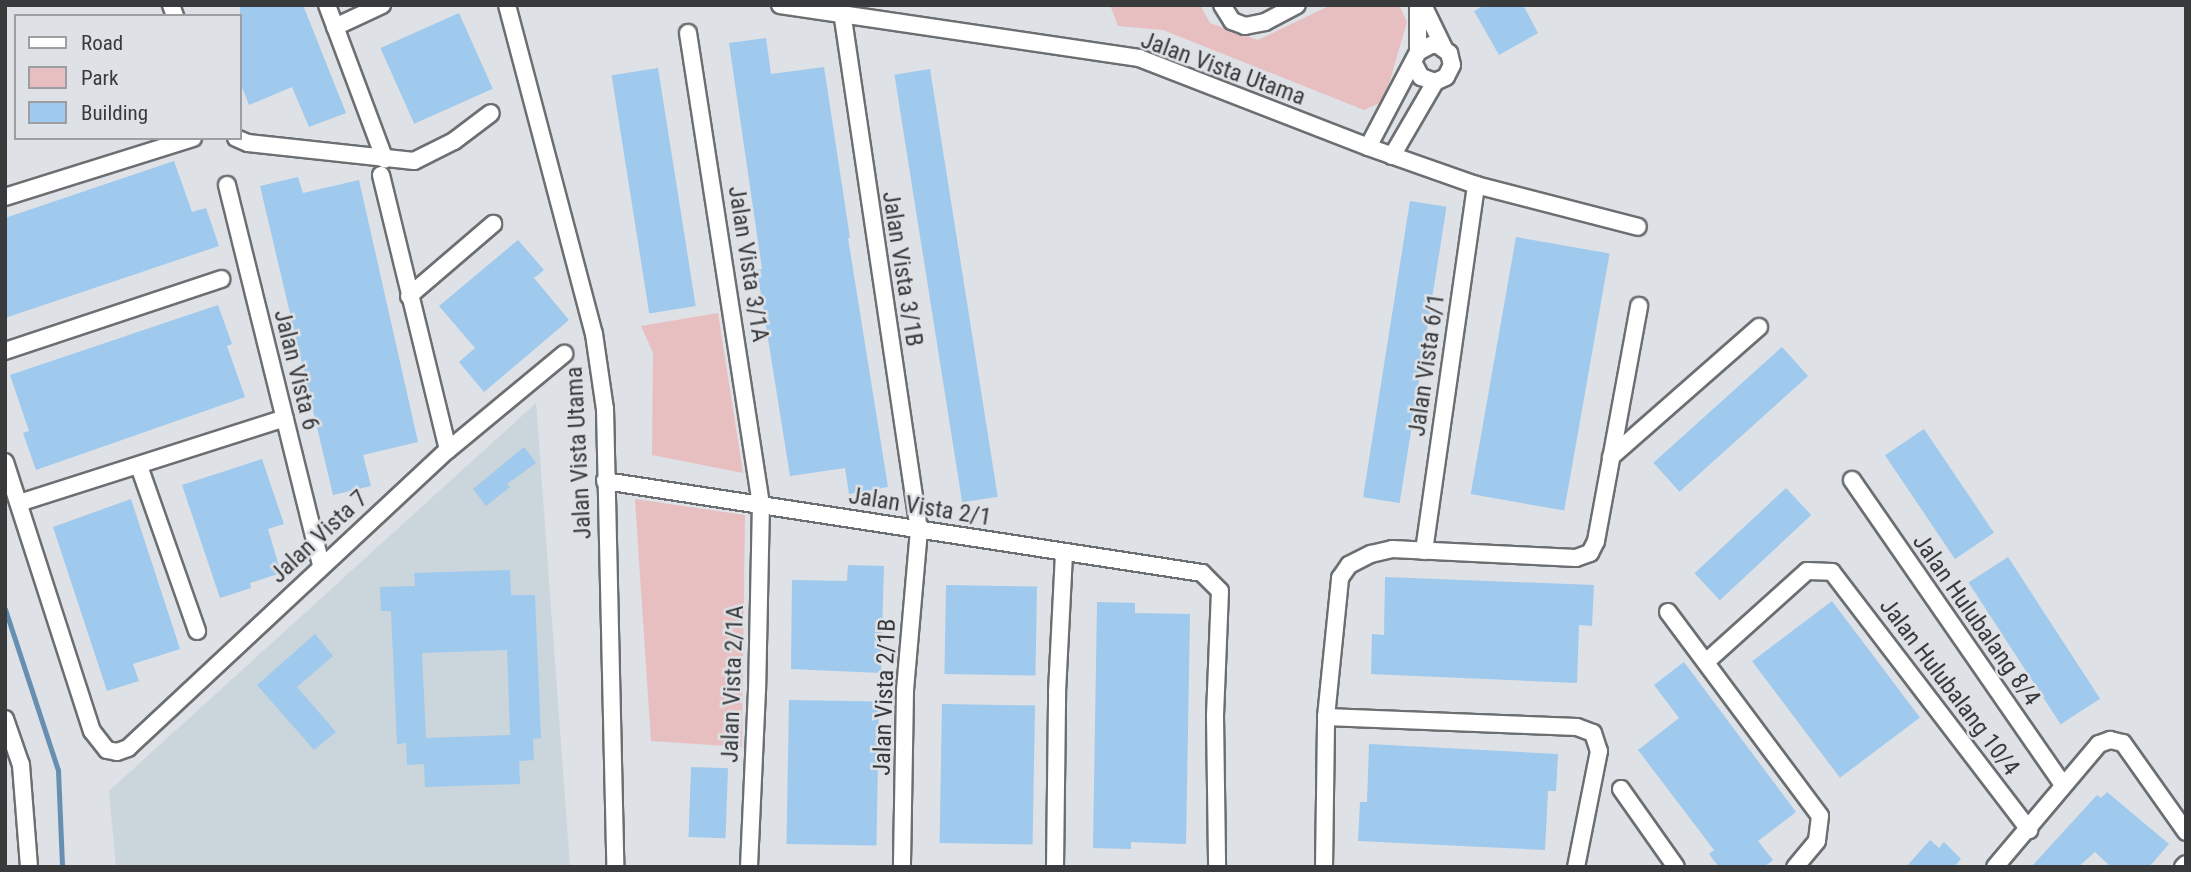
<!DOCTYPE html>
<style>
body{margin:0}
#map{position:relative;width:2191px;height:872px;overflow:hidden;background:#dee1e5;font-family:"Roboto Condensed",sans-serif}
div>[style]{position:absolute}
.built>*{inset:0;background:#cbd5dc}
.green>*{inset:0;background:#e8bfc0}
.stream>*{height:5px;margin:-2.5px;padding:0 2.5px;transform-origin:2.5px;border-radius:2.5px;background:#678fb1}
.building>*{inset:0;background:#9fc9ed;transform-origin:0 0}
.roads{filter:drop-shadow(2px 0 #6b6f72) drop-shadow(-2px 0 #6b6f72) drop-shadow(0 2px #6b6f72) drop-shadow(0 -2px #6b6f72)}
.minor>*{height:16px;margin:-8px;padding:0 8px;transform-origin:8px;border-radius:8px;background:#fff}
span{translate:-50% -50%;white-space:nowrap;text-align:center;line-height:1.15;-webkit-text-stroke:5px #dee1e5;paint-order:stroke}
.street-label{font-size:24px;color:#393a3c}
.frame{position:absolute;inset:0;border:7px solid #393a3c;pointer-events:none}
.legend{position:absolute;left:14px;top:14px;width:228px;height:126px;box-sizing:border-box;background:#dee1e5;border:2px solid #9c9ea1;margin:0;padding:9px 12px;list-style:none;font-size:21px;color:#393a3c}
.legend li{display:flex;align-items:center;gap:14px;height:35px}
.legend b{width:35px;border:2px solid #9c9ea1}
</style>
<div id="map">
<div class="built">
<i style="clip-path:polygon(536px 403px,570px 867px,116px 867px,109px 791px)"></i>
</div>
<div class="green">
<i style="clip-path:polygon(1110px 5px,1200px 5px,1210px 23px,1258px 40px,1331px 5px,1399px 5px,1407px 22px,1384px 101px,1364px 110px,1163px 30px,1118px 26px)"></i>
<i style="clip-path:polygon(718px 313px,743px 473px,652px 455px,653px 353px,641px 326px)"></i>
<i style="clip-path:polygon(635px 499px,745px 515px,742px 747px,651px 741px)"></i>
</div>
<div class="stream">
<i style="left:5px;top:609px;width:169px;rotate:71.8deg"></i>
<i style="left:58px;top:770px;width:97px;rotate:87.6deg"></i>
</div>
<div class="building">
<i style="clip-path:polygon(240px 5px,303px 5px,346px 113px,309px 127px,292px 87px,249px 105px,240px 82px)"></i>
<i style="clip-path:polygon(1485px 5px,1523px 5px,1538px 33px,1499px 55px,1474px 11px)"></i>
<i style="left:459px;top:13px;width:83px;height:86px;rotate:66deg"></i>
<i style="clip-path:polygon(766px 38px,771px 74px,824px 67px,850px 238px,848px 238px,888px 487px,849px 494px,845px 468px,790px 476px,757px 270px,762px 269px,729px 43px)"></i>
<i style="left:658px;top:68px;width:241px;height:47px;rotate:81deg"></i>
<i style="left:930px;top:69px;width:433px;height:36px;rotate:81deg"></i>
<i style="clip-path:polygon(174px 161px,192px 212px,206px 208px,219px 246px,5px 318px,5px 218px)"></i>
<i style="clip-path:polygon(298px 177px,303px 193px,359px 180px,418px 442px,363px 455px,371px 486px,333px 495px,260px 186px)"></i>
<i style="left:1410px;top:201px;width:37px;height:300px;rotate:9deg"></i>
<i style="left:1516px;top:237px;width:95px;height:261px;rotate:10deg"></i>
<i style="clip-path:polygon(518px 240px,544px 270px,534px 278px,569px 320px,484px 392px,459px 362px,475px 348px,439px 306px)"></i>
<i style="clip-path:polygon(218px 305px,232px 344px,227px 346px,245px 397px,36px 470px,23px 433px,29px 431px,10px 375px)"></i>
<i style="left:1782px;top:347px;width:39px;height:173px;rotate:48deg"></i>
<i style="left:1924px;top:429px;width:125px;height:47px;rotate:56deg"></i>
<i style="clip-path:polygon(524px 447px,536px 463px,507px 484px,510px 487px,486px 506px,473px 489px)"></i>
<i style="clip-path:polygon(262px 459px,284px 524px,268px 529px,281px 573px,250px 583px,251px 588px,220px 598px,182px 485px)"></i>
<i style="left:1786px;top:488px;width:37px;height:125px;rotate:47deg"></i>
<i style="clip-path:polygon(131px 499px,180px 649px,133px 664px,139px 681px,107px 691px,53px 527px)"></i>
<i style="left:2008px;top:557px;width:169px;height:47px;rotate:57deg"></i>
<i style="clip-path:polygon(848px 565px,884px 566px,881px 673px,791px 669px,792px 580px,847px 581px)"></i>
<i style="clip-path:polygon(evenodd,510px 570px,511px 595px,535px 595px,541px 738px,533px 739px,534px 760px,519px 761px,520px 784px,425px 787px,424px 764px,407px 765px,406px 743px,397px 744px,391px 611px,381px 611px,380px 587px,415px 586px,414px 573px,510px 570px,507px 650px,510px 735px,426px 738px,422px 653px,507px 650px)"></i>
<i style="clip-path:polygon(1385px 577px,1594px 585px,1592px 626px,1579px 625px,1577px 683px,1371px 674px,1372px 634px,1384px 635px)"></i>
<i style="left:946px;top:585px;width:91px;height:89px;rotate:1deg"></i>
<i style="left:1832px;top:601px;width:146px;height:100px;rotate:53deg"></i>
<i style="clip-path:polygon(1097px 602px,1135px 603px,1135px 613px,1190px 614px,1186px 844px,1131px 842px,1131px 849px,1093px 848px)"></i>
<i style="clip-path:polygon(315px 634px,333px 656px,297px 687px,336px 732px,314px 750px,257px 685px)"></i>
<i style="clip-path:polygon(1684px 662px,1796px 812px,1758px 841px,1773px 860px,1764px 867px,1719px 867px,1709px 854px,1714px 850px,1638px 750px,1679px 718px,1654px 685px)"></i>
<i style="left:789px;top:700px;width:90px;height:144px;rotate:1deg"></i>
<i style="left:942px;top:704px;width:93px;height:139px;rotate:1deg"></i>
<i style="clip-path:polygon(1369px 744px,1558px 754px,1556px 791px,1548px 791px,1545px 850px,1358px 841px,1360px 802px,1367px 802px)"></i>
<i style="left:691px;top:767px;width:37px;height:70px;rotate:2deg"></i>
<i style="clip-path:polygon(2107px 792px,2169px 844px,2149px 867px,2111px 867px,2095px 852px,2078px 867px,2031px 867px,2097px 795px,2101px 798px)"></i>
<i style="clip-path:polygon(1930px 840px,1939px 848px,1944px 842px,1961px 859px,1954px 867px,1906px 867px)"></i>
</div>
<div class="roads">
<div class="minor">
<i style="left:171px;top:5px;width:12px;rotate:70deg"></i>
<i style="left:327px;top:5px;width:165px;rotate:69.5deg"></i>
<i style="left:507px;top:5px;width:340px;rotate:75.2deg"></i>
<i style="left:594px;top:334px;width:76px;rotate:81.7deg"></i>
<i style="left:605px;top:409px;width:458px;rotate:88.7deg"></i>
<i style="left:780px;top:5px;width:363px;rotate:8.4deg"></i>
<i style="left:1139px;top:58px;width:246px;rotate:21.2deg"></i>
<i style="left:1368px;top:147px;width:114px;rotate:19.4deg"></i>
<i style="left:1476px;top:185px;width:167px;rotate:14.5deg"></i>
<i style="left:841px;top:5px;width:531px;rotate:81.55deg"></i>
<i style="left:919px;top:530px;width:162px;rotate:95deg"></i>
<i style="left:905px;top:691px;width:176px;rotate:91deg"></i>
<i style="left:1222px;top:5px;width:19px;rotate:58deg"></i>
<i style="left:1232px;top:21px;width:14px;rotate:21deg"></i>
<i style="left:1245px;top:26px;width:20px;rotate:-11deg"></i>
<i style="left:1265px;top:22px;width:36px;rotate:-28deg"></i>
<i style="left:1418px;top:5px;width:47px;rotate:90deg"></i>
<i style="left:1423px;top:5px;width:48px;rotate:64deg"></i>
<i style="left:335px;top:27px;width:52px;rotate:-25.1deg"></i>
<i style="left:688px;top:33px;width:476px;rotate:81.2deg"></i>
<i style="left:761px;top:503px;width:187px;rotate:91.2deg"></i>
<i style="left:757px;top:690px;width:177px;rotate:92.6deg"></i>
<i style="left:236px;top:138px;width:13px;rotate:23deg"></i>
<i style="left:248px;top:143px;width:167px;rotate:6.2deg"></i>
<i style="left:414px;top:161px;width:45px;rotate:-26.6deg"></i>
<i style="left:454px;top:141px;width:46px;rotate:-37.1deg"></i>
<i style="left:1368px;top:147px;width:107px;rotate:-62.2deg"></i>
<i style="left:1418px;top:52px;width:15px;rotate:-28deg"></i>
<i style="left:1431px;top:45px;width:7px"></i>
<i style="left:1438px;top:45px;width:14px;rotate:36deg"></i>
<i style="left:1449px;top:53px;width:12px;rotate:76deg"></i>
<i style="left:1452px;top:65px;width:13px;rotate:117deg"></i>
<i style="left:1446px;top:77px;width:12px;rotate:156deg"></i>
<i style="left:1435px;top:82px;width:15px;rotate:-160deg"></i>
<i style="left:1421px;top:77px;width:15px;rotate:-118deg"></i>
<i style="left:1392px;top:156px;width:86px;rotate:-59.8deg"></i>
<i style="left:381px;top:175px;width:283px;rotate:76.3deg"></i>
<i style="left:227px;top:185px;width:391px;rotate:76.1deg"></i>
<i style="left:5px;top:197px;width:197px;rotate:-17.4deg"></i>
<i style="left:409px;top:296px;width:111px;rotate:-40.6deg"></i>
<i style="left:5px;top:351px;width:228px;rotate:-18.4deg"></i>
<i style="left:1611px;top:457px;width:197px;rotate:-41.3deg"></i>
<i style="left:5px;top:462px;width:283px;rotate:72.1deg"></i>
<i style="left:92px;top:731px;width:24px;rotate:52deg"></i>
<i style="left:107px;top:750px;width:10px;rotate:11deg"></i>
<i style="left:117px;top:752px;width:12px;rotate:-20deg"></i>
<i style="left:128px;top:748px;width:437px;rotate:-43deg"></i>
<i style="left:448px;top:450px;width:151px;rotate:-39.6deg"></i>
<i style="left:139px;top:466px;width:175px;rotate:70.6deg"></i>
<i style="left:1852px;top:480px;width:371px;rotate:55.3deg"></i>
<i style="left:605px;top:481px;width:604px;rotate:8.76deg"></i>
<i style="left:1202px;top:573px;width:25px;rotate:45deg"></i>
<i style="left:1220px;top:591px;width:125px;rotate:92.3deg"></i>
<i style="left:1215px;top:716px;width:151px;rotate:89.2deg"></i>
<i style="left:19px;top:503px;width:279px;rotate:-17.7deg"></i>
<i style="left:1424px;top:551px;width:370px;rotate:-81.9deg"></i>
<i style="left:1668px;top:612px;width:254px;rotate:53.3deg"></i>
<i style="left:1820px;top:816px;width:25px;rotate:97deg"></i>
<i style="left:1817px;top:841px;width:34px;rotate:130deg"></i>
<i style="left:1706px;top:662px;width:136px;rotate:-42deg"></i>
<i style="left:1807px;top:571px;width:25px;rotate:2deg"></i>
<i style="left:1832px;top:572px;width:325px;rotate:52.6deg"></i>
<i style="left:1326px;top:717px;width:251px;rotate:2.3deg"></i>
<i style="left:1577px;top:727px;width:17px;rotate:21deg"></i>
<i style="left:1593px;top:733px;width:19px;rotate:72deg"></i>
<i style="left:1599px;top:751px;width:118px;rotate:101.2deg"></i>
<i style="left:5px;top:719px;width:49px;rotate:70.8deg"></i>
<i style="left:21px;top:765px;width:102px;rotate:85.5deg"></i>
<i style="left:1621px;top:789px;width:95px;rotate:54.8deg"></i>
<i style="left:1055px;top:867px;width:175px;rotate:-89.3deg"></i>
<i style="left:1057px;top:692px;width:139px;rotate:-87.1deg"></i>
<i style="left:1324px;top:867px;width:150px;rotate:-89.2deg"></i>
<i style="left:1326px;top:717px;width:140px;rotate:-84.2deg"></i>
<i style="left:1340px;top:578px;width:16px;rotate:-55deg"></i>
<i style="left:1349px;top:565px;width:25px;rotate:-27deg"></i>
<i style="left:1371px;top:554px;width:22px;rotate:-13deg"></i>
<i style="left:1392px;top:549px;width:184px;rotate:2.8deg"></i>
<i style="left:1576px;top:558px;width:15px;rotate:-20deg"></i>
<i style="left:1590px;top:553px;width:13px;rotate:-63deg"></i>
<i style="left:1596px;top:541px;width:239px;rotate:-79.6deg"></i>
<i style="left:1995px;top:867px;width:161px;rotate:-49.8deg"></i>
<i style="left:2099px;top:744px;width:12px;rotate:-20deg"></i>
<i style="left:2110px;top:740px;width:13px;rotate:13deg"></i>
<i style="left:2123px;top:743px;width:109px;rotate:54.7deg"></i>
<i style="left:2183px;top:867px;width:4px;rotate:-45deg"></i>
</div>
</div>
<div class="street-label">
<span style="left:1223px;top:69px;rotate:20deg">Jalan Vista Utama</span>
<span style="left:748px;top:264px;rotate:81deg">Jalan Vista 3/1A</span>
<span style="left:902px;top:269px;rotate:81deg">Jalan Vista 3/1B</span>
<span style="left:1427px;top:365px;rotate:-82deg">Jalan Vista 6/1</span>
<span style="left:296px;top:370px;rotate:76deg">Jalan Vista 6</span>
<span style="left:579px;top:453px;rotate:-93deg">Jalan Vista Utama</span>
<span style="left:920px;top:507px;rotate:9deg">Jalan Vista 2/1</span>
<span style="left:319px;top:537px;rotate:-43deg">Jalan Vista 7</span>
<span style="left:1976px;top:620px;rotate:55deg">Jalan Hulubalang 8/4</span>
<span style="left:733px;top:684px;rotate:-88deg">Jalan Vista 2/1A</span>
<span style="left:1949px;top:687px;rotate:53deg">Jalan Hulubalang 10/4</span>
<span style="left:885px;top:697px;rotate:-88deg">Jalan Vista 2/1B</span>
</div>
<div class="frame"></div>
<ul class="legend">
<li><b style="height:9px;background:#fff"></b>Road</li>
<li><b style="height:19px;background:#e8bfc0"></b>Park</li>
<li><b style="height:19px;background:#9fc9ed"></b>Building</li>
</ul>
</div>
